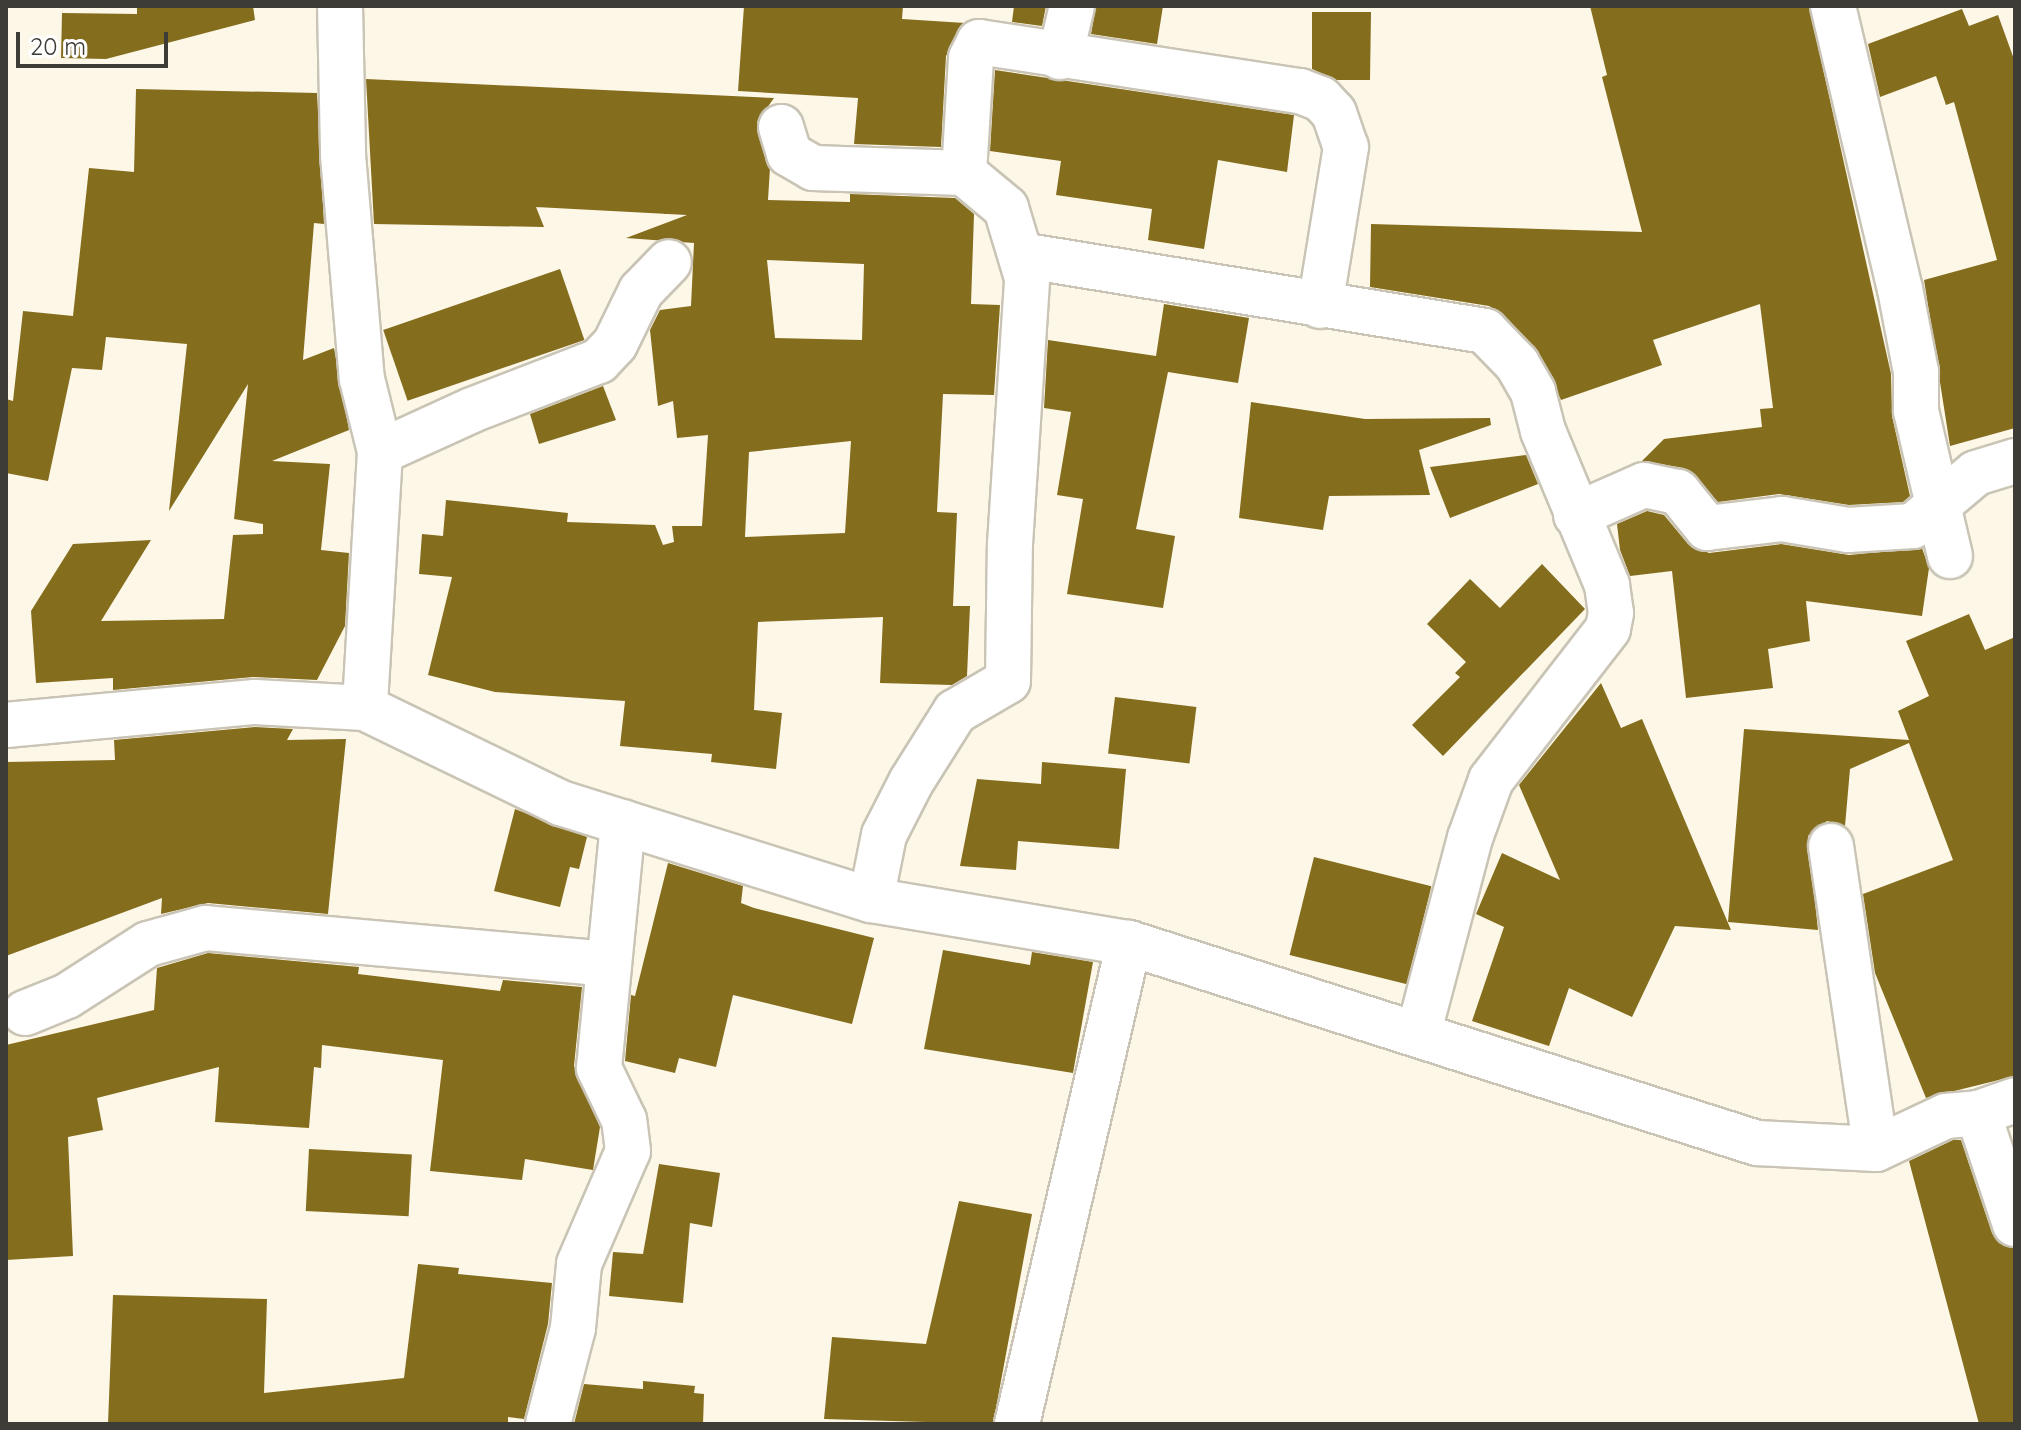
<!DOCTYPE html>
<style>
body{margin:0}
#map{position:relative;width:2021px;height:1430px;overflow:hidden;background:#fcf7e7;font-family:Quicksand,sans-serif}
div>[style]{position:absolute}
.building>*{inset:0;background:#856d1e;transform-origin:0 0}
.roads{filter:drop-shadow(2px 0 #c9c4b5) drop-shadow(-2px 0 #c9c4b5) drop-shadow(0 2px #c9c4b5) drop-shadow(0 -2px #c9c4b5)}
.minor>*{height:44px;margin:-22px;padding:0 22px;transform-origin:22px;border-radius:22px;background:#fff}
span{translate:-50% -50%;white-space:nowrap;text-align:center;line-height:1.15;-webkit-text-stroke:8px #fff;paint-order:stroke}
.frame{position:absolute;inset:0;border:8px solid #3e3c36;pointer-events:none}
.scale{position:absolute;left:16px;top:32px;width:152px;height:36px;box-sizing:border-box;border:4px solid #3e3c36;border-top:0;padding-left:10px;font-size:24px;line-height:28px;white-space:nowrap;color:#3e3c36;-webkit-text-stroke:6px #fff;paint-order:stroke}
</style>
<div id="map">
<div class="building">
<i style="clip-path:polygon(137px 6px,253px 6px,255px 20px,106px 59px,61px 58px,62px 13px,137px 14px)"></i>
<i style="clip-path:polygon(744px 6px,903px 6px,902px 19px,965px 23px,946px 56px,941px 147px,854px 144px,858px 98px,738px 91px)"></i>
<i style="clip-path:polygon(1014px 6px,1046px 6px,1042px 26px,1012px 22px)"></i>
<i style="clip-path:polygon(1096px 6px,1163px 6px,1157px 44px,1091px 34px)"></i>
<i style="clip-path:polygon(1590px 6px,1809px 6px,1891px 374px,1892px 416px,1910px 496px,1903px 502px,1849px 505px,1779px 494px,1718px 502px,1684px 468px,1642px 461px,1664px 439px,1762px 427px,1760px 409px,1773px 408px,1760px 304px,1653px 340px,1662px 365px,1561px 400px,1538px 351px,1502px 313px,1489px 306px,1370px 287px,1371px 224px,1642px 232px,1602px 77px,1607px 75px)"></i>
<i style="clip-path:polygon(1962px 9px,1969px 26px,1998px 15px,2015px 62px,2015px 428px,1950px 446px,1924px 280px,1997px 260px,1954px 102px,1946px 105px,1936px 76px,1880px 97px,1868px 44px)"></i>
<i style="clip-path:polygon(1312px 12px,1371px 12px,1370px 80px,1336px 80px,1312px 69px)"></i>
<i style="clip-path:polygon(995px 70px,1294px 115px,1287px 172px,1218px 160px,1204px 249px,1148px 240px,1152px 209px,1056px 195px,1061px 161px,990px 151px)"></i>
<i style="clip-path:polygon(evenodd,366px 79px,774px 98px,757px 122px,770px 168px,768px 200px,850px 202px,850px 194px,955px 198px,974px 214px,971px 304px,1000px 305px,994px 395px,943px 394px,937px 512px,957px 513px,953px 606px,970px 606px,967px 676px,952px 685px,880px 683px,883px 617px,758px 622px,754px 710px,782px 713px,776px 769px,711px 762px,712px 754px,620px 746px,625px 701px,495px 692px,428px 675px,452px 577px,419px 574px,422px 534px,443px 536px,446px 500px,568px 513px,567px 522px,655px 525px,663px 545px,674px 542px,672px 526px,702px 526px,708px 435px,677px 438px,673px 401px,658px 406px,650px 330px,660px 310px,691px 306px,694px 243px,626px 238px,687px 215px,536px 207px,544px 227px,374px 224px,366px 79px,767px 260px,864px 264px,862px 340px,775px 338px,767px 260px,366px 79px,851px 441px,845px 533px,745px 537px,749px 452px,851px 441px)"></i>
<i style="clip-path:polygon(136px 89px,317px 93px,324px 224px,314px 223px,303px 360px,334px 348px,349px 430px,272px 461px,330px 464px,321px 550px,349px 553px,345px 626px,317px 680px,253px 677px,113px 690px,113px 678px,36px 683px,31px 611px,73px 544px,151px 540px,101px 621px,224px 619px,233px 535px,263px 534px,263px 524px,234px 519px,248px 384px,169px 511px,187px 344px,106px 337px,102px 370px,72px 368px,48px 481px,6px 473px,6px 399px,13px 401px,23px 311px,73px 316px,89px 168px,134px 172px)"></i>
<i style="left:560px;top:269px;width:75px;height:187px;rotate:71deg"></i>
<i style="clip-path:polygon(1164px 304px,1249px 318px,1238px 383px,1168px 372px,1136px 529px,1175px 536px,1163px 608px,1067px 594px,1083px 499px,1057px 495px,1071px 412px,1044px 408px,1048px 340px,1156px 356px)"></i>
<i style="clip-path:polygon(603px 386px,616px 420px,539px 444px,530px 414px)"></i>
<i style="clip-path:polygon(1251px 402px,1365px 419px,1490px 418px,1491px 425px,1419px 450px,1430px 495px,1329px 496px,1323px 530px,1239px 518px)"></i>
<i style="clip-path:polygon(1526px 455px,1538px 484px,1450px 518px,1430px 467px)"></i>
<i style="clip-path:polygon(1647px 511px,1664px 515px,1688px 544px,1709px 553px,1781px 544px,1849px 555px,1922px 548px,1929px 568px,1922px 616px,1806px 601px,1810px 641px,1768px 649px,1773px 688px,1686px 698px,1672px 571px,1630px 576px,1620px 550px,1617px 524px)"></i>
<i style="clip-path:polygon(1542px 564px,1585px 609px,1443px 756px,1412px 725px,1460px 677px,1455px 673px,1466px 662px,1427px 624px,1470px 579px,1500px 608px)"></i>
<i style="clip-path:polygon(1969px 614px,1985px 650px,2015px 637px,2015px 1076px,1926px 1098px,1875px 973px,1863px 894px,1953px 860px,1909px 743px,1850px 769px,1845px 826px,1827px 821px,1808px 836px,1818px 930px,1728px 922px,1744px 729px,1909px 740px,1898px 711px,1929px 696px,1906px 641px)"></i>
<i style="clip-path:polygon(1601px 683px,1621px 728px,1642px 719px,1731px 930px,1675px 926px,1632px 1017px,1569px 988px,1549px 1046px,1472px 1021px,1504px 927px,1476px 914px,1502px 853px,1560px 880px,1519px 785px)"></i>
<i style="left:1115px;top:697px;width:82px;height:57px;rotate:7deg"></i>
<i style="clip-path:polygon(255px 727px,293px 729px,287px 740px,346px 739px,328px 914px,208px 903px,161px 914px,162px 898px,6px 956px,6px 762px,115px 760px,114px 740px)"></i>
<i style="clip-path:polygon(1042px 762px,1126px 769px,1119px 849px,1018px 841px,1016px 870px,960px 866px,977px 779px,1041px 784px)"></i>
<i style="clip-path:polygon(515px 809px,587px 837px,579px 869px,570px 867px,560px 907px,494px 891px)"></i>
<i style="left:1314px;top:857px;width:121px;height:101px;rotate:14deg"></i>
<i style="clip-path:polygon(668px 863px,743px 886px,741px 903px,754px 908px,874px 938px,852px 1024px,733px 995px,716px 1067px,679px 1058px,675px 1073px,625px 1061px,631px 995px,635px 996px)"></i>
<i style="clip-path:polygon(943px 950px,1030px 965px,1032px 952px,1093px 962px,1073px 1073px,924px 1049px)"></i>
<i style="clip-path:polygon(208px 953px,359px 967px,358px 974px,500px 991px,503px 980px,582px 987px,574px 1066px,600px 1127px,593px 1170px,525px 1159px,522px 1180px,430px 1171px,443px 1060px,322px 1045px,321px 1068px,314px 1067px,309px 1128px,215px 1122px,219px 1067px,97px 1098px,103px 1130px,68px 1137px,73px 1256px,6px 1260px,6px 1045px,154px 1010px,157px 968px)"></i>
<i style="clip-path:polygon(1953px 1140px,1961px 1140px,1992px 1233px,1999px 1243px,2015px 1248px,2015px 1424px,1979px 1424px,1909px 1161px)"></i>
<i style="left:309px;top:1149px;width:103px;height:62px;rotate:3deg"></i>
<i style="clip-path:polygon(659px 1164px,720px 1173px,712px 1227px,690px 1223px,683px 1303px,609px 1296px,613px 1252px,643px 1254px)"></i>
<i style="clip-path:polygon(959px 1201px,1032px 1214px,993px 1424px,824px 1419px,832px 1337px,926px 1344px)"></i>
<i style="clip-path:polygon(418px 1264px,459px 1268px,458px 1274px,552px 1283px,548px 1324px,524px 1419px,508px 1417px,508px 1424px,108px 1424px,113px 1295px,267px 1299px,264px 1393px,404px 1378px)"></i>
<i style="clip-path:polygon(643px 1381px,695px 1386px,694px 1393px,704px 1394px,703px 1424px,574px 1424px,584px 1384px,643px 1389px)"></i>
</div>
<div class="roads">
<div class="minor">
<i style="left:340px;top:6px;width:149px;rotate:88.8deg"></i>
<i style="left:343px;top:155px;width:225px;rotate:85.2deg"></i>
<i style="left:362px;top:379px;width:75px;rotate:76.1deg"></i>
<i style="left:380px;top:452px;width:256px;rotate:93.4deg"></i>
<i style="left:1833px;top:6px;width:291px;rotate:76.7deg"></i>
<i style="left:1900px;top:289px;width:85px;rotate:79.1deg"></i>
<i style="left:1916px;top:372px;width:39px;rotate:90deg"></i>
<i style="left:1916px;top:411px;width:149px;rotate:76.8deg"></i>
<i style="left:1060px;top:57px;width:52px;rotate:-76.8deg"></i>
<i style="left:781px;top:127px;width:28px;rotate:73deg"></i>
<i style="left:789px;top:154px;width:28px;rotate:30deg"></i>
<i style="left:813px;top:168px;width:151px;rotate:1.9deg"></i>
<i style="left:1021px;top:255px;width:470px;rotate:9.3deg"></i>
<i style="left:1485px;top:331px;width:46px;rotate:45.9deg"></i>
<i style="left:1517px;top:364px;width:32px;rotate:60deg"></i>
<i style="left:1533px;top:392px;width:40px;rotate:75.6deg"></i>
<i style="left:1543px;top:431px;width:167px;rotate:67.4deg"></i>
<i style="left:1607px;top:585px;width:28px;rotate:82deg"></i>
<i style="left:1611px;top:613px;width:16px;rotate:101deg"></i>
<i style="left:1608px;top:629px;width:191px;rotate:127.8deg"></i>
<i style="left:1491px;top:780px;width:62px;rotate:109.9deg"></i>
<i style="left:1470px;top:838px;width:200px;rotate:104.8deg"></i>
<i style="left:380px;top:452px;width:101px;rotate:-24.5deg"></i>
<i style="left:472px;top:410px;width:136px;rotate:-21.1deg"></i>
<i style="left:599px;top:361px;width:23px;rotate:-47deg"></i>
<i style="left:615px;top:344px;width:59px;rotate:-63.9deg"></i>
<i style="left:641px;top:291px;width:40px;rotate:-46deg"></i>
<i style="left:1576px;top:515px;width:74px;rotate:-23.8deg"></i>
<i style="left:1644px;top:485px;width:35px;rotate:12deg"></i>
<i style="left:1678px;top:492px;width:46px;rotate:51.1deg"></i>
<i style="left:1707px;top:528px;width:76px;rotate:-6.8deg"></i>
<i style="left:1782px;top:519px;width:67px;rotate:9.5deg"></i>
<i style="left:1848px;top:530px;width:65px;rotate:-3.5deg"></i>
<i style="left:1913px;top:526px;width:82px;rotate:-40.1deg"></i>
<i style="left:1976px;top:473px;width:41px;rotate:-17.1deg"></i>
<i style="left:6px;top:725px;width:250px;rotate:-5.3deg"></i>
<i style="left:255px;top:702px;width:110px;rotate:3.1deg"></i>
<i style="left:365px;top:708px;width:218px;rotate:25.9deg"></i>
<i style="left:561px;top:803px;width:325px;rotate:17.4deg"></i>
<i style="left:871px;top:900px;width:262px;rotate:9.5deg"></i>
<i style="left:1129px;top:943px;width:659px;rotate:17.67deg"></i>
<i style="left:1757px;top:1143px;width:119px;rotate:2.9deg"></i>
<i style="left:1876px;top:1149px;width:77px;rotate:-25.2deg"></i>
<i style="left:1946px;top:1116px;width:32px;rotate:-5deg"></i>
<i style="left:1978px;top:1113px;width:39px;rotate:-19deg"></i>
<i style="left:1831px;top:846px;width:306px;rotate:81.6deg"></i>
<i style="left:871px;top:900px;width:66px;rotate:-78.7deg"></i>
<i style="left:884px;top:835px;width:59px;rotate:-63deg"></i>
<i style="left:911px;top:782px;width:83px;rotate:-57.8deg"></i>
<i style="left:955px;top:712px;width:61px;rotate:-30.3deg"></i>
<i style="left:1008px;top:681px;width:137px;rotate:-89.2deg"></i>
<i style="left:1010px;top:544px;width:267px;rotate:-86.3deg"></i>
<i style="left:1027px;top:278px;width:73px;rotate:-106.7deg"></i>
<i style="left:1006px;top:208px;width:55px;rotate:-140.2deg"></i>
<i style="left:964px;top:173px;width:115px;rotate:-86.5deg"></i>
<i style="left:971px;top:58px;width:18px;rotate:-63deg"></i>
<i style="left:979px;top:42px;width:325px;rotate:8.7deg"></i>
<i style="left:1300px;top:91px;width:22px;rotate:21deg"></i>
<i style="left:1321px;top:99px;width:19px;rotate:47deg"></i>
<i style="left:1334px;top:113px;width:36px;rotate:71deg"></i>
<i style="left:1346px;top:147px;width:161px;rotate:99.3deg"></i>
<i style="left:25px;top:1013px;width:45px;rotate:-22deg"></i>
<i style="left:67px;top:996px;width:96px;rotate:-32.7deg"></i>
<i style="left:148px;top:944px;width:60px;rotate:-15.4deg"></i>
<i style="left:206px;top:928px;width:404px;rotate:5.1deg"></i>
<i style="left:1978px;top:1113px;width:117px;rotate:71.6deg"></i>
<i style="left:548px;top:1424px;width:99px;rotate:-75.4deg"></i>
<i style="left:573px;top:1328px;width:64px;rotate:-84.6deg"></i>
<i style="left:579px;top:1264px;width:123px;rotate:-66.6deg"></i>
<i style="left:628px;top:1151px;width:31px;rotate:-97deg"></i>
<i style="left:624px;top:1120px;width:58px;rotate:-115.7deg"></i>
<i style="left:599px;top:1068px;width:247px;rotate:-84.4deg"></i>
<i style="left:1017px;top:1424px;width:494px;rotate:-76.9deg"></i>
</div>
</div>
<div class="frame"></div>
<div class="scale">20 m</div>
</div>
